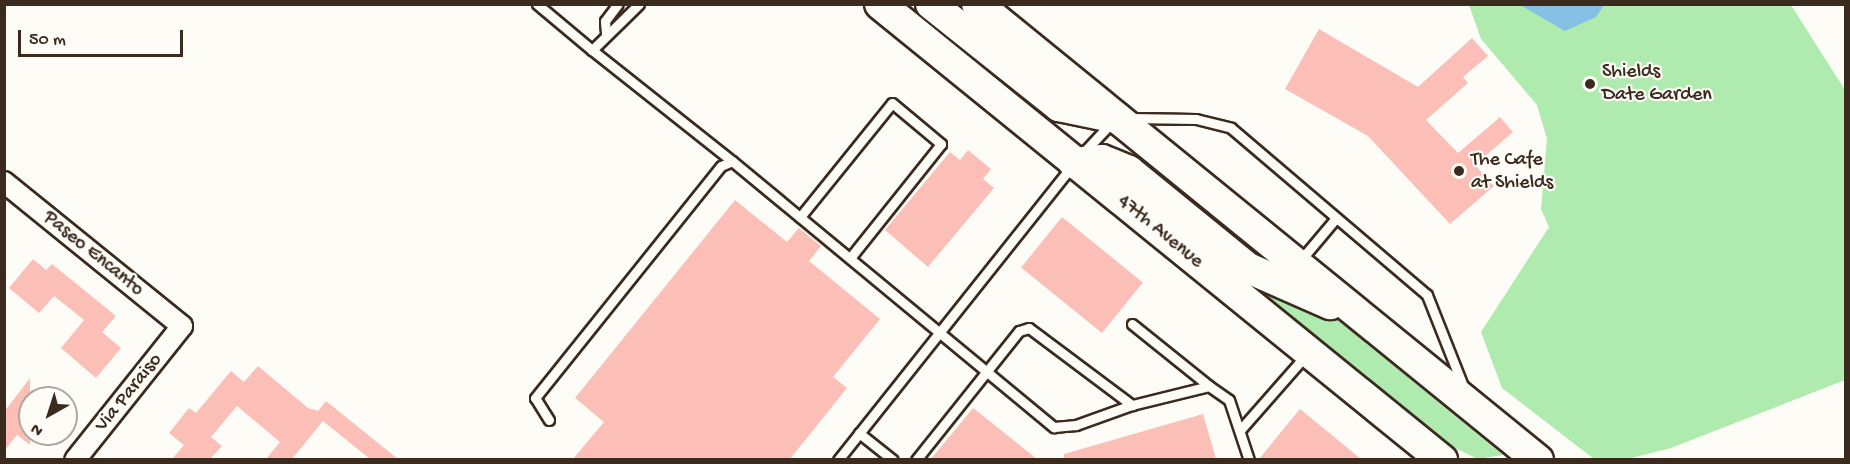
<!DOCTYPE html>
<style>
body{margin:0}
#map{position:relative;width:1850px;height:464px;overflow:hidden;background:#fdfcf7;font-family:"Gochi Hand",sans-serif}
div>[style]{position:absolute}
.green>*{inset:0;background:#afeaaf}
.water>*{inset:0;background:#85c0e4}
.building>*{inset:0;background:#fbbfb7;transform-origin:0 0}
.roads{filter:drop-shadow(2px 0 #3b2a1e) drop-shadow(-2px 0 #3b2a1e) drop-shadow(0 2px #3b2a1e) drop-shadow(0 -2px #3b2a1e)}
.lane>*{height:9px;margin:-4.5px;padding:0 4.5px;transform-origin:4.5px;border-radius:4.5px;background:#fdfcf7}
.street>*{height:20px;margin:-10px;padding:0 10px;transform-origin:10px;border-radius:10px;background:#fdfcf7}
.primary>*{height:30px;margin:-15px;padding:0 15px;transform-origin:15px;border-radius:15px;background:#fdfcf7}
.dots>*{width:16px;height:16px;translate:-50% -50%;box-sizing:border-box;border:3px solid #fdfcf7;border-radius:50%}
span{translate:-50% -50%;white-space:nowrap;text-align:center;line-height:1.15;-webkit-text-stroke:4.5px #fdfcf7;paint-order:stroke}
.poi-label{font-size:20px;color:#3b2a1e}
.left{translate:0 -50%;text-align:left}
.street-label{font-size:20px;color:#3b2a1e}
.frame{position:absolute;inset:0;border:6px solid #3b2a1e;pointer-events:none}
.north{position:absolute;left:18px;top:386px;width:60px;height:60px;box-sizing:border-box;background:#fdfcf7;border:2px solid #afa8a0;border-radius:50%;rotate:219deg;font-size:16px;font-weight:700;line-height:24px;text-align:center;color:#3b2a1e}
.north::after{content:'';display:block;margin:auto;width:21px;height:27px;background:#3b2a1e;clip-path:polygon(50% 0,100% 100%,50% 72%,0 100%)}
.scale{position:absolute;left:18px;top:30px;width:165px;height:27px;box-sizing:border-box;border:3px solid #3b2a1e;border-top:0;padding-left:8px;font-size:18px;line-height:21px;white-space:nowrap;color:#3b2a1e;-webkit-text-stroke:4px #fdfcf7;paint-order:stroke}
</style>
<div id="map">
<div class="green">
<i style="clip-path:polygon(1469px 5px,1791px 5px,1845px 90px,1845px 380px,1671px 448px,1624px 460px,1594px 459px,1502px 388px,1481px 332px,1549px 227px,1541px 209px,1547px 139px,1537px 105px,1481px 39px)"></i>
<i style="clip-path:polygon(1275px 290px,1338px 320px,1503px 455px,1478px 459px,1453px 447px,1268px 298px)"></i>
</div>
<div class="water">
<i style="clip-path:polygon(1520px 5px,1604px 5px,1596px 17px,1565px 31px)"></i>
</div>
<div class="building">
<i style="clip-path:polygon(1319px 29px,1418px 87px,1472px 38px,1488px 56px,1463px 77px,1468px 83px,1426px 120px,1458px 153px,1500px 117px,1513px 132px,1475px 165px,1494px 186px,1450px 224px,1368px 136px,1285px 89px)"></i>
<i style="clip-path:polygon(968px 150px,991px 169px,983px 179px,994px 188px,928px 267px,885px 230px,950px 152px,960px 160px)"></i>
<i style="clip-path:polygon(735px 200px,787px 242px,799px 228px,821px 246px,809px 261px,880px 319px,833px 377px,847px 388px,790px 459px,573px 459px,604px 422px,575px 398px)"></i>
<i style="left:1062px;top:217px;width:104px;height:65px;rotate:39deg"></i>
<i style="clip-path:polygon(33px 259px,46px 270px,52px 264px,116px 316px,102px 332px,121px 348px,96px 378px,61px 348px,84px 320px,54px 296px,39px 313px,9px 288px)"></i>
<i style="clip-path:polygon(258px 366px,308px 408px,318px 411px,326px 401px,398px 459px,370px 459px,323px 421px,292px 459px,266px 459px,280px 442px,237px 406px,211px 437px,222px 446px,210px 459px,172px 459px,184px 445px,169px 433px,189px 408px,196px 413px,231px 371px,244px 382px)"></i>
<i style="clip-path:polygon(30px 378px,30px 445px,17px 435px,4px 451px,4px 412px)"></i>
<i style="clip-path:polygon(973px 408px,1037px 459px,931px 459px)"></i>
<i style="clip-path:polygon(1300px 409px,1361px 459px,1259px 459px)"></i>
<i style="clip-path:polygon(1203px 414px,1216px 459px,1064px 459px,1064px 454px)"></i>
</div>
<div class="roads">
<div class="lane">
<i style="left:537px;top:4px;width:72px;rotate:39.9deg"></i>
<i style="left:639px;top:4px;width:66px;rotate:135.6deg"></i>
<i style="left:592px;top:50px;width:179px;rotate:38.4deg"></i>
<i style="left:606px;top:33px;width:12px;rotate:-95deg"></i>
<i style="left:605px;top:21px;width:21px;rotate:-53deg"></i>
<i style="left:1130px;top:118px;width:66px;rotate:0.9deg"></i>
<i style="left:1196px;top:119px;width:36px;rotate:14deg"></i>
<i style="left:1231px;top:128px;width:257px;rotate:40.4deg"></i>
<i style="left:1427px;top:295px;width:98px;rotate:68.4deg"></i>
<i style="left:1083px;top:153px;width:42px;rotate:-46.9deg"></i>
<i style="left:800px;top:217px;width:146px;rotate:-51.1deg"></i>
<i style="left:892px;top:103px;width:64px;rotate:39.9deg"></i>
<i style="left:941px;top:144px;width:146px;rotate:128.6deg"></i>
<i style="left:1299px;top:262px;width:57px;rotate:-49.9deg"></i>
<i style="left:1132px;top:324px;width:99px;rotate:38.8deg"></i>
<i style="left:549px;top:420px;width:26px;rotate:-122deg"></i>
<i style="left:535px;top:398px;width:297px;rotate:-51.3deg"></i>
<i style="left:721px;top:166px;width:12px;rotate:-24deg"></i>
<i style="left:732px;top:161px;width:418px;rotate:39.6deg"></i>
<i style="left:1054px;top:427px;width:22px;rotate:-5deg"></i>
<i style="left:1076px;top:425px;width:59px;rotate:-19.7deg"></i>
<i style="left:1241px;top:429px;width:100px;rotate:-48.7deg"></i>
<i style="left:859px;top:433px;width:43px;rotate:38.5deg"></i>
<i style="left:838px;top:460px;width:376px;rotate:-51.5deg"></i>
<i style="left:916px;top:460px;width:165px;rotate:-51.4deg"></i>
<i style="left:1019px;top:331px;width:10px;rotate:-17deg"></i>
<i style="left:1029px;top:328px;width:129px;rotate:36.8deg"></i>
<i style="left:1132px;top:405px;width:79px;rotate:-13.9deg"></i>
<i style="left:1209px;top:386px;width:24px;rotate:35deg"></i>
<i style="left:1229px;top:400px;width:63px;rotate:71.6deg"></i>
</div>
<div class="street">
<i style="left:4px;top:182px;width:229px;rotate:39deg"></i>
<i style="left:182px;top:326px;width:171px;rotate:128.6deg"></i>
</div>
<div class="primary">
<i style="left:880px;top:4px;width:724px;rotate:39.06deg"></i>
<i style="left:931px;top:4px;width:164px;rotate:38.6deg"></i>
<i style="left:1059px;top:106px;width:59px;rotate:11.7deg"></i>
<i style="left:977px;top:4px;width:723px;rotate:39.11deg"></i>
<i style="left:1074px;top:163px;width:28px;rotate:-6deg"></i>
<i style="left:1102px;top:160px;width:29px;rotate:22deg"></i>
<i style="left:1129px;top:171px;width:154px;rotate:39.2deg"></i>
<i style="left:1248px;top:268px;width:90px;rotate:23.7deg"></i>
</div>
</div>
<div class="dots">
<i style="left:1590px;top:84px;background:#3b2a1e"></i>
<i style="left:1459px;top:171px;background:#3b2a1e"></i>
</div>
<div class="poi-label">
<span class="left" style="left:1602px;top:84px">Shields<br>Date Garden</span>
<span class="left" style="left:1471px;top:172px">The Cafe<br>at Shields</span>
</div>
<div class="street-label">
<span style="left:1160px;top:232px;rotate:39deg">47th Avenue</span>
<span style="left:93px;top:254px;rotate:39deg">Paseo Encanto</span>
<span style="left:129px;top:393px;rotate:-51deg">Via Paraiso</span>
</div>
<div class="frame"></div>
<div class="north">N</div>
<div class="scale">50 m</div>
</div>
